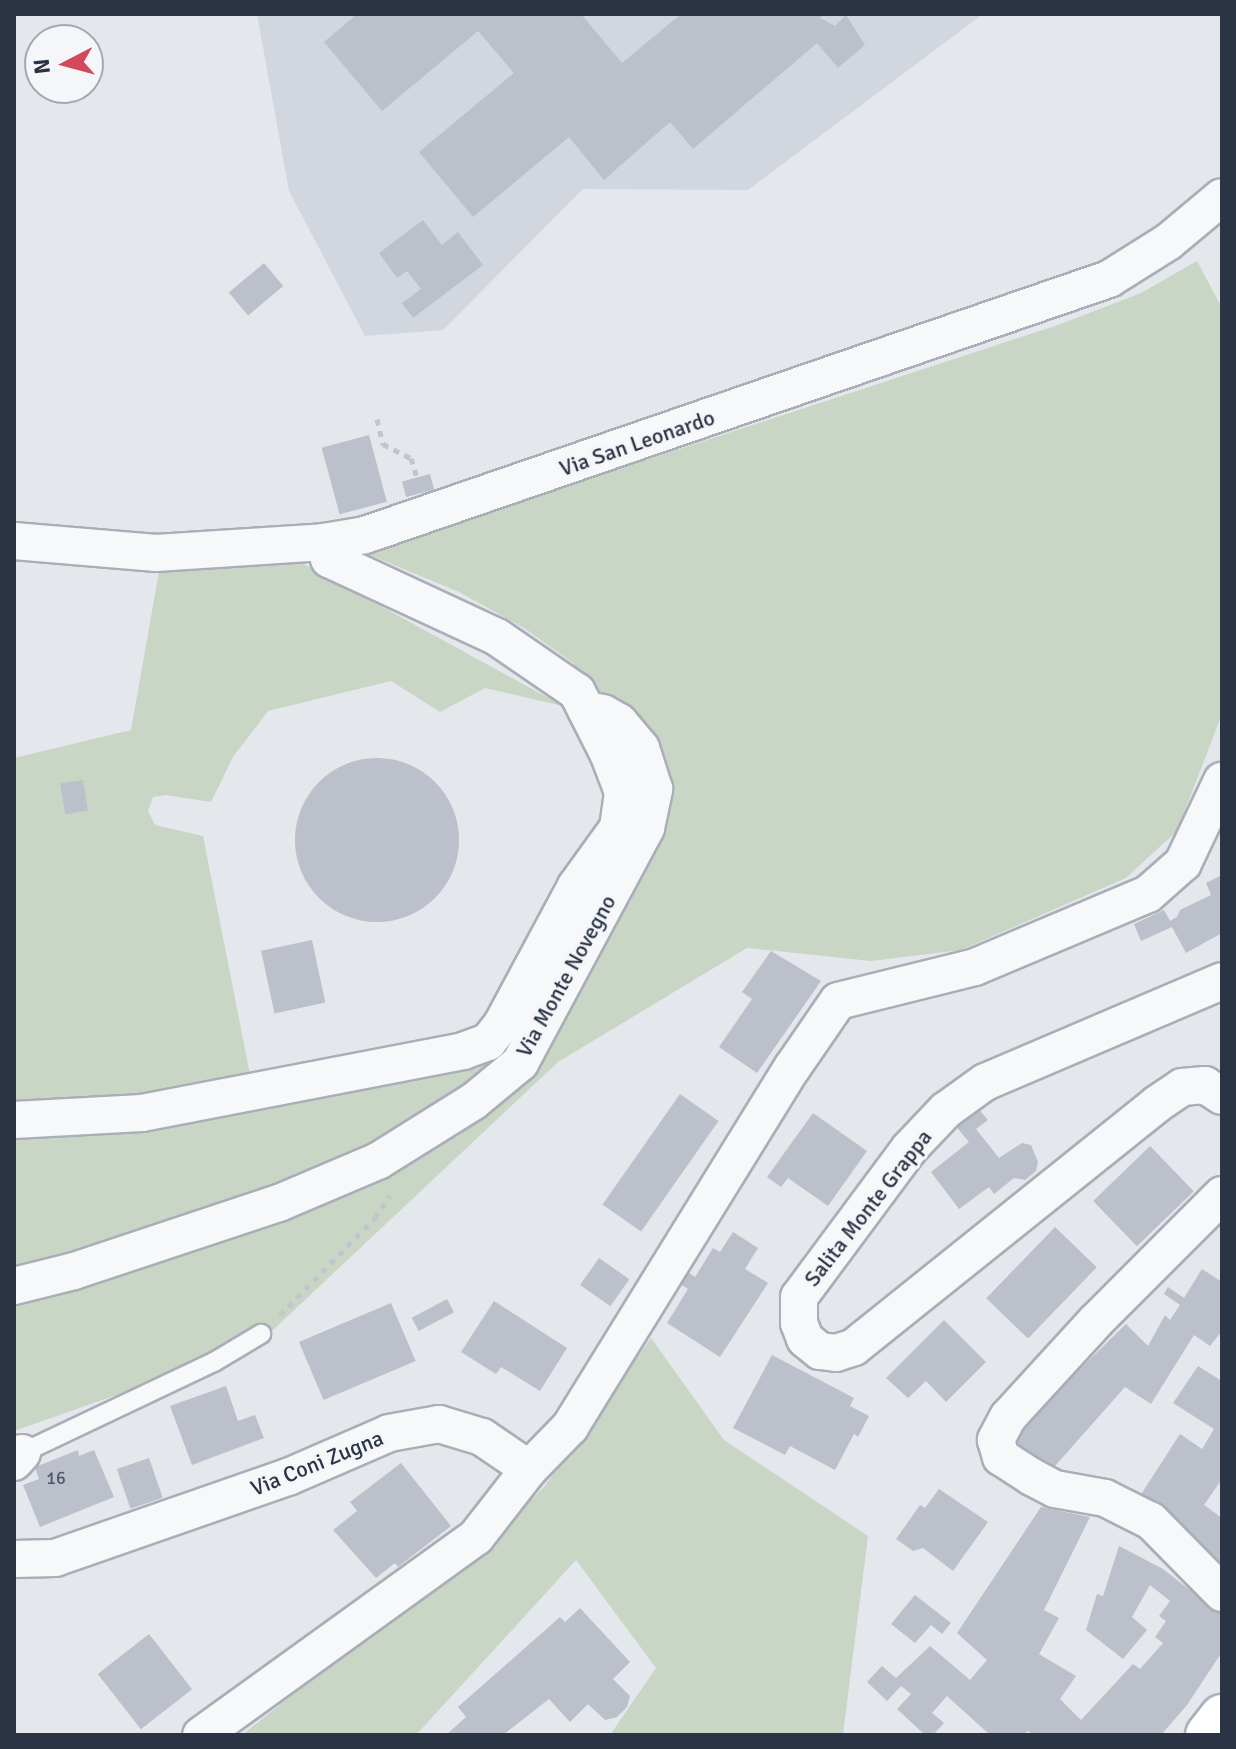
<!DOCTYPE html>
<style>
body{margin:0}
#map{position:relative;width:1236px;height:1749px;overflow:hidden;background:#e4e7ec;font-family:Signika,sans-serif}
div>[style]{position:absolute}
.built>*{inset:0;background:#d2d6de}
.green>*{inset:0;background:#c9d6c5}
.building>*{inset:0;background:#bbc0ca;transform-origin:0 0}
.round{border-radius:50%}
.path>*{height:5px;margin-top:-2.5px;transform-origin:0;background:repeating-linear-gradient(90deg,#c2c5cb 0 6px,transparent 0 12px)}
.roads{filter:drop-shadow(2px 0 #a9aeb7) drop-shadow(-2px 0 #a9aeb7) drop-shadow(0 2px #a9aeb7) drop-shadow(0 -2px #a9aeb7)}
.service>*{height:18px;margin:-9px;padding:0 9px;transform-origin:9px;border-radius:9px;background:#f7f8fa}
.minor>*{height:36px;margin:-18px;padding:0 18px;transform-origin:18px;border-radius:18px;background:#f7f8fa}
.secondary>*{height:44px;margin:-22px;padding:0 22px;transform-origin:22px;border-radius:22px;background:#fff}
span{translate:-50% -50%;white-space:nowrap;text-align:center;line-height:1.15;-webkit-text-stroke:6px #f4f6f9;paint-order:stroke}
.number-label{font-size:18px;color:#4f5766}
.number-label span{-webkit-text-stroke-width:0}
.street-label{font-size:22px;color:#2b3445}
.frame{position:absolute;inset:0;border:16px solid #2b3445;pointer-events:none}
.north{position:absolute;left:24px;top:24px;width:80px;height:80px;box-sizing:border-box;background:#f4f6f9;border:2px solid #a4a8b1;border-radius:50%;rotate:264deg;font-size:22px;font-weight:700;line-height:32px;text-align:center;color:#2b3445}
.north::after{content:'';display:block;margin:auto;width:28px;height:36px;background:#d1495b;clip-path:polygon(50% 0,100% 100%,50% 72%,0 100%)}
</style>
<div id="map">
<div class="built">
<i style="clip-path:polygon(257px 14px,983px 14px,748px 190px,583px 189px,443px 330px,365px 336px,289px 191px)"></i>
</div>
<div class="green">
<i style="clip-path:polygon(1197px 261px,1222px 308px,1222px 714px,1177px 831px,1126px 878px,961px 950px,871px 961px,747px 948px,558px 1062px,256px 1346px,14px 1431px,14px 758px,131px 730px,160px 566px,225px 568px,302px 563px,563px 706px,485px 688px,440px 712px,391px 681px,268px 711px,233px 757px,211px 802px,166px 795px,153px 797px,148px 811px,155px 825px,203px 836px,255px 1100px,470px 1063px,631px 818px,604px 724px,573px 663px,524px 628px,459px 592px,353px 548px,426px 532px,1058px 325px,1141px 293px)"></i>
<i style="clip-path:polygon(651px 1338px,724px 1440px,868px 1536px,843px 1735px,610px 1735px,656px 1668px,576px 1560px,416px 1735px,242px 1735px,509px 1521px,544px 1487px)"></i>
</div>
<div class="building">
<i style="clip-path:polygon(357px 14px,581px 14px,622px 63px,681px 14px,824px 14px,820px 18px,835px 26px,846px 15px,865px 45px,838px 68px,817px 43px,693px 149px,670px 122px,604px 180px,569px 137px,473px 217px,419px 152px,514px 73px,478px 31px,382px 111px,324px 42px)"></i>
<i style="clip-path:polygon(423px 220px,442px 245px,458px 232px,483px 265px,413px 318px,402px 303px,421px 289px,407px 271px,397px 278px,379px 253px)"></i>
<i style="left:264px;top:263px;width:30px;height:46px;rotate:50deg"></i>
<i style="left:369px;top:435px;width:69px;height:49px;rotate:75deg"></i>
<i style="left:430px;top:474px;width:16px;height:29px;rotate:75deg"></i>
<i class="round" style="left:295px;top:758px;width:164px;height:164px"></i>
<i style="left:83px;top:780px;width:31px;height:23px;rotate:81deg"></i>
<i style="clip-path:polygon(1222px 875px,1222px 933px,1186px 953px,1172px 927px,1141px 941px,1134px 924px,1164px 910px,1170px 921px,1177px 917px,1180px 910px,1211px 895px,1206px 883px)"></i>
<i style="left:312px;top:940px;width:64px;height:52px;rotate:78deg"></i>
<i style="clip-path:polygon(771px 951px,821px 981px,757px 1073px,719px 1047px,752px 999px,742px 992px)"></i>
<i style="left:680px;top:1094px;width:47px;height:135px;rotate:35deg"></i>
<i style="clip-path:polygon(976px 1106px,988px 1120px,976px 1129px,999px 1158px,1022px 1143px,1031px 1145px,1038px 1162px,1036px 1171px,1025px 1180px,1014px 1178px,994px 1194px,989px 1187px,959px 1209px,931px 1172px,969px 1142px,953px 1123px)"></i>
<i style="clip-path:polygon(813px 1113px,867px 1151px,828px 1206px,788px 1178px,781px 1187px,767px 1177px)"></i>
<i style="left:1150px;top:1146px;width:63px;height:79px;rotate:46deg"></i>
<i style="left:1055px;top:1227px;width:58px;height:99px;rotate:44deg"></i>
<i style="clip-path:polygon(733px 1232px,758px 1248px,745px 1269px,768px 1283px,720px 1357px,667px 1323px,688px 1289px,676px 1281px,684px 1269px,695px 1277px,713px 1248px,720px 1252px)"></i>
<i style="left:599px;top:1258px;width:37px;height:33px;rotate:35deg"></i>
<i style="clip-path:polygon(1202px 1269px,1222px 1282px,1222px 1331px,1210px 1346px,1194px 1335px,1151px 1404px,1125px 1387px,1047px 1475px,1007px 1440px,1126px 1324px,1148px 1346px,1165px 1315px,1170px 1320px,1180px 1305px,1164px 1294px,1168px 1287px,1184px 1298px)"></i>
<i style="left:447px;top:1299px;width:15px;height:40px;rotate:62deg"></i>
<i style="clip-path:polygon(494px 1301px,567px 1348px,540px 1391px,501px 1367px,496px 1374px,461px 1352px)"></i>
<i style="left:391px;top:1303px;width:63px;height:100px;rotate:67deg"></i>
<i style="clip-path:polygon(944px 1320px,986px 1362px,946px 1402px,926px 1381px,908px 1398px,886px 1378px)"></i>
<i style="clip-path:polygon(772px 1355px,854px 1398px,850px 1406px,869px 1416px,858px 1437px,854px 1434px,835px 1470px,790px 1446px,785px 1455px,733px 1428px)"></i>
<i style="clip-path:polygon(1198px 1366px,1222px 1381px,1222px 1479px,1204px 1505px,1222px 1518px,1222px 1573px,1202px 1557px,1208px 1549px,1138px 1499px,1180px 1434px,1202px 1449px,1214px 1429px,1173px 1403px)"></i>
<i style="clip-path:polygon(226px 1386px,238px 1421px,255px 1415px,264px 1438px,192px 1465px,170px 1406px)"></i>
<i style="clip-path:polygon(78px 1450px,79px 1456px,94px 1450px,114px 1497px,40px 1527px,23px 1485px,39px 1479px,35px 1467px)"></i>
<i style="left:149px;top:1458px;width:42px;height:34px;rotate:71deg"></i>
<i style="clip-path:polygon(401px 1463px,451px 1526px,398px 1567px,395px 1563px,376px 1578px,333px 1530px,357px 1511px,350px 1502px)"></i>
<i style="clip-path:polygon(939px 1489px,988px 1522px,953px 1571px,923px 1548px,913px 1551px,896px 1539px,920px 1505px,925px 1508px)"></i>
<i style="clip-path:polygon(1041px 1507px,1090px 1517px,1044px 1610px,1059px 1618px,1039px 1654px,1076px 1676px,1060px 1699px,1081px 1720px,1133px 1664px,1140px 1669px,1163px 1643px,1155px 1637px,1166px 1621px,1159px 1616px,1170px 1601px,1150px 1585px,1132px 1617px,1147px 1630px,1123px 1659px,1086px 1630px,1097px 1594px,1103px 1596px,1119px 1546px,1163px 1569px,1222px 1615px,1222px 1652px,1187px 1705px,1161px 1735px,1033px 1735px,1028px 1731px,1024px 1735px,990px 1735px,947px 1696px,932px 1713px,944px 1723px,933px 1735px,925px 1735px,897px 1709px,911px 1694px,901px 1686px,887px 1701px,867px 1682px,882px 1666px,896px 1678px,930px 1646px,970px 1680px,987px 1660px,957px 1633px)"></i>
<i style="clip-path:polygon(915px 1595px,951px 1623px,942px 1634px,931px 1625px,915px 1643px,891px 1624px)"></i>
<i style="clip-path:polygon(580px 1608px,630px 1662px,613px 1679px,630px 1696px,627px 1707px,617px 1717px,605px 1720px,588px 1704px,570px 1722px,549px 1699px,503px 1735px,446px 1735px,466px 1717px,458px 1707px,560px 1617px,565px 1622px)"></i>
<i style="left:149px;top:1634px;width:70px;height:65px;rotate:52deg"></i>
</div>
<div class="path">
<i style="left:377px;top:419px;width:26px;rotate:77deg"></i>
<i style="left:383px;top:444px;width:31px;rotate:27deg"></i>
<i style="left:411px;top:458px;width:21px;rotate:73deg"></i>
<i style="left:280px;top:1315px;width:136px;rotate:-45.6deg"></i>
<i style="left:375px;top:1218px;width:27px;rotate:-56deg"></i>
</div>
<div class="roads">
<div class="service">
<i style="left:22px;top:1453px;width:212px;rotate:-25.4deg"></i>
<i style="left:214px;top:1362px;width:55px;rotate:-30.8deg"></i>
</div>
<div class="minor">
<i style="left:14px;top:541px;width:143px;rotate:4.8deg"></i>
<i style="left:156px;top:553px;width:168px;rotate:-3.7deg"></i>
<i style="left:324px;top:542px;width:42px;rotate:-9.7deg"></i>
<i style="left:365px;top:535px;width:787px;rotate:-18.99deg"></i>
<i style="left:1109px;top:279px;width:70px;rotate:-32.1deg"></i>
<i style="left:1168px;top:242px;width:70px;rotate:-39.8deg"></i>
<i style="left:1222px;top:981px;width:258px;rotate:156.9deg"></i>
<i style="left:985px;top:1082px;width:48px;rotate:144.3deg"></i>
<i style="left:946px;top:1110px;width:54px;rotate:133.5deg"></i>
<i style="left:909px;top:1149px;width:184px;rotate:126.6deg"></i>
<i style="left:799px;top:1297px;width:26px;rotate:90deg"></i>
<i style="left:799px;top:1323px;width:17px;rotate:69deg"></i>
<i style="left:805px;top:1339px;width:19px;rotate:39deg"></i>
<i style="left:820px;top:1351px;width:16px;rotate:7deg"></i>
<i style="left:836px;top:1353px;width:19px;rotate:-18deg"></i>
<i style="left:854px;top:1347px;width:388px;rotate:-38.7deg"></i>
<i style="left:1157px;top:1104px;width:30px;rotate:-34deg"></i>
<i style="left:1182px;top:1087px;width:23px;rotate:-5deg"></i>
<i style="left:1205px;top:1085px;width:20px;rotate:33deg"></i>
<i style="left:14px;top:1120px;width:128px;rotate:-3.1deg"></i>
<i style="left:142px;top:1113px;width:327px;rotate:-10.9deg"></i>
<i style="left:463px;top:1051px;width:27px;rotate:-20deg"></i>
<i style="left:488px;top:1042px;width:23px;rotate:-52deg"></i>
<i style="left:502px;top:1024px;width:157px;rotate:-61.8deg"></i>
<i style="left:576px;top:886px;width:72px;rotate:-54.1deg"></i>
<i style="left:618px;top:828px;width:36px;rotate:-82deg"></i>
<i style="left:623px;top:792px;width:40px;rotate:-111deg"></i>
<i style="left:609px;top:755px;width:71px;rotate:-116.9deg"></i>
<i style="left:577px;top:692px;width:97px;rotate:-145.5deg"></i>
<i style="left:497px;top:637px;width:185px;rotate:-155.1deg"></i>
<i style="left:329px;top:559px;width:18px;rotate:-106deg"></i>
<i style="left:1222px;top:1195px;width:178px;rotate:135deg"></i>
<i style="left:1096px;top:1321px;width:130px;rotate:132.5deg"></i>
<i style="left:1008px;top:1417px;width:26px;rotate:118deg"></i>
<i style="left:996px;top:1440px;width:18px;rotate:74deg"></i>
<i style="left:1001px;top:1457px;width:37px;rotate:33deg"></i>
<i style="left:1032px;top:1477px;width:26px;rotate:28deg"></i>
<i style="left:1055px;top:1489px;width:51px;rotate:10.2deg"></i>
<i style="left:1105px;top:1498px;width:51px;rotate:26.6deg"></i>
<i style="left:1151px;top:1521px;width:101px;rotate:45.4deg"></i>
<i style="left:14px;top:1286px;width:62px;rotate:-14deg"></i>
<i style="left:74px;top:1271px;width:216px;rotate:-18.4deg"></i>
<i style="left:279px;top:1203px;width:108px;rotate:-23deg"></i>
<i style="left:378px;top:1161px;width:113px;rotate:-32deg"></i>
<i style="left:474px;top:1101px;width:60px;rotate:-39.6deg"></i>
<i style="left:520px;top:1063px;width:267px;rotate:-61.8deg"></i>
<i style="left:646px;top:828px;width:40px;rotate:-78deg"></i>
<i style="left:654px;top:789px;width:43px;rotate:-107.6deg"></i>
<i style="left:641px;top:748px;width:34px;rotate:-130deg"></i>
<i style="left:619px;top:722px;width:18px;rotate:-151deg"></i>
<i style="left:603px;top:713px;width:17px;rotate:-170deg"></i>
<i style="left:14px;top:1462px;width:12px;rotate:-48deg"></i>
<i style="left:529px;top:1469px;width:59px;rotate:-45.7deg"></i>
<i style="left:570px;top:1427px;width:422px;rotate:-58.3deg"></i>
<i style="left:792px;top:1068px;width:81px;rotate:-55.5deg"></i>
<i style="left:838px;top:1001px;width:141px;rotate:-13.9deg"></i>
<i style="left:975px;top:967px;width:188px;rotate:-22.9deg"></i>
<i style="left:1148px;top:894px;width:47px;rotate:-41.5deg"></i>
<i style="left:1183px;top:863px;width:91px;rotate:-64.6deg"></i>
<i style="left:14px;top:1559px;width:41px;rotate:-1.4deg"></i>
<i style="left:55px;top:1558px;width:247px;rotate:-19.2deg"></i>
<i style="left:288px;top:1477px;width:110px;rotate:-23.5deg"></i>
<i style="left:389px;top:1433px;width:51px;rotate:-10.2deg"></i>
<i style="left:439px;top:1424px;width:45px;rotate:16.8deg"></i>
<i style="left:482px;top:1437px;width:57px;rotate:34.2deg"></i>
<i style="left:529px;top:1469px;width:86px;rotate:127.9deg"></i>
<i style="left:476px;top:1537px;width:339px;rotate:144.2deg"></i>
</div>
<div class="secondary">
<i style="left:1208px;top:1735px;width:23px;rotate:-52deg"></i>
</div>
</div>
<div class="number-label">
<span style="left:56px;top:1478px">16</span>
</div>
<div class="street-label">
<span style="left:637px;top:443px;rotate:-19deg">Via San Leonardo</span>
<span style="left:566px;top:976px;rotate:-61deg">Via Monte Novegno</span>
<span style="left:868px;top:1208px;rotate:-52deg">Salita Monte Grappa</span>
<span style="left:317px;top:1463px;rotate:-22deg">Via Coni Zugna</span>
</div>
<div class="frame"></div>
<div class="north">N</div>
</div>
